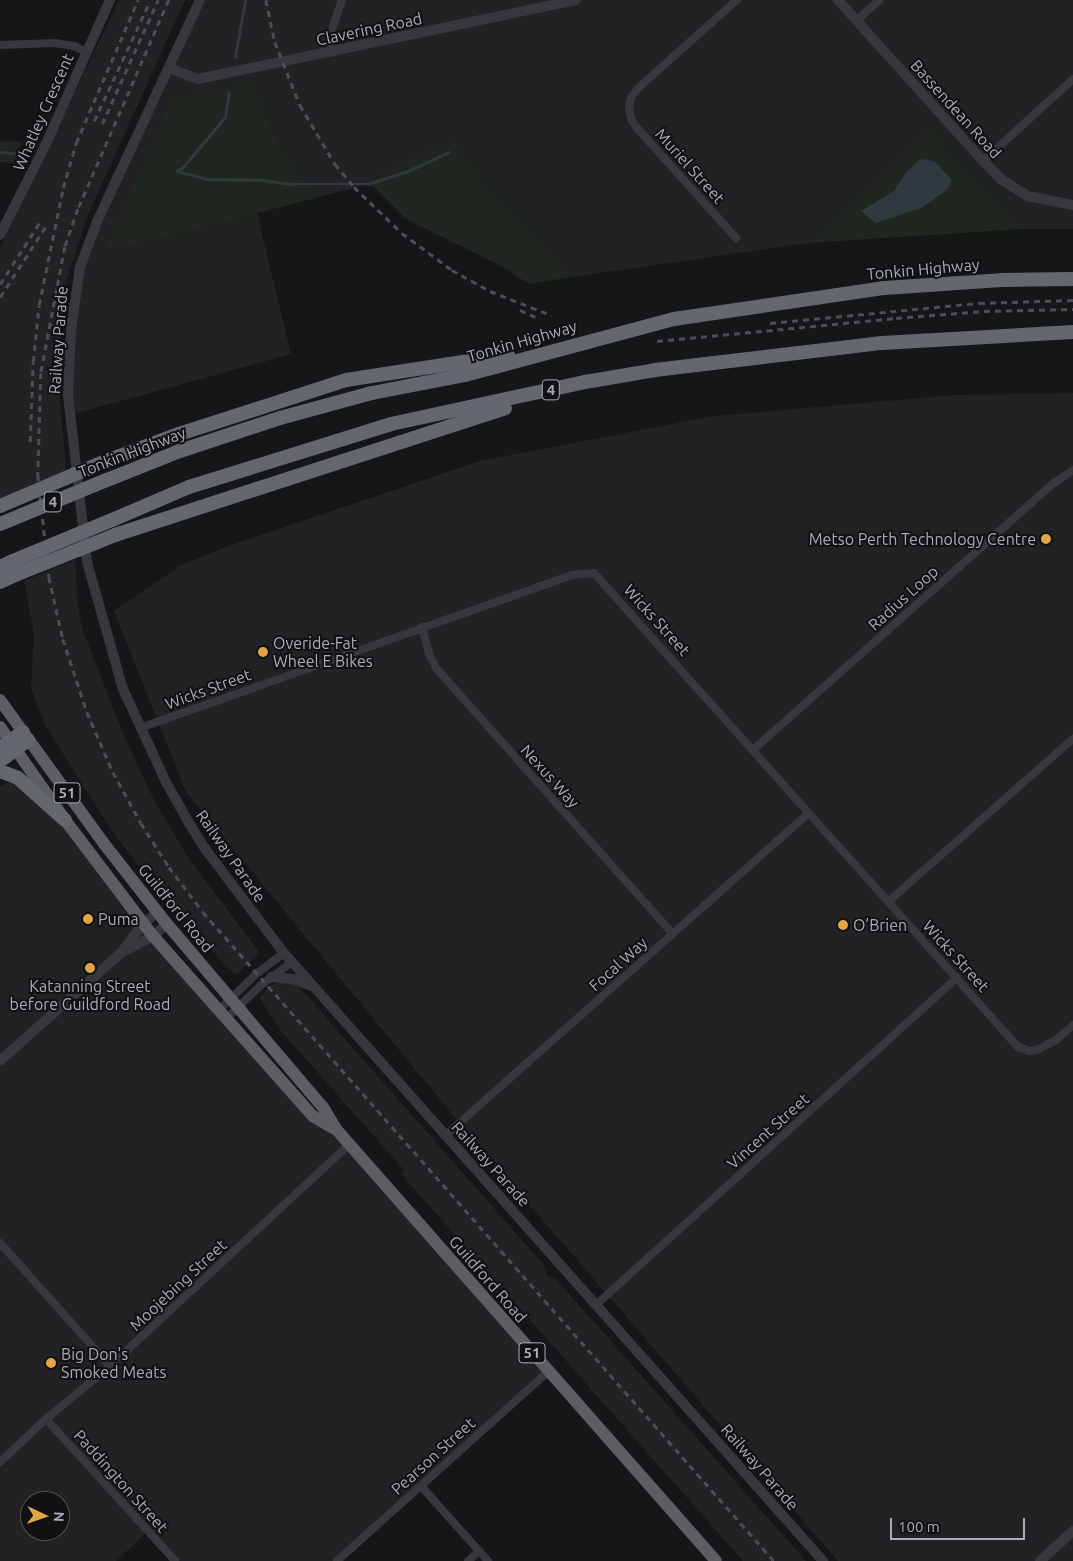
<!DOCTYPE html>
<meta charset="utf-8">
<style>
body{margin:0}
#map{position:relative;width:1073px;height:1561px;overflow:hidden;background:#161618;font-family:Ubuntu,sans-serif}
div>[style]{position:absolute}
.built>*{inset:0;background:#222225}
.green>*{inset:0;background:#202721}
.water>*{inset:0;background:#30393f}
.stream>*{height:2.5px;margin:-1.25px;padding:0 1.25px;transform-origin:1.25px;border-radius:1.25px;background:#30393f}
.minor>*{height:8px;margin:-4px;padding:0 4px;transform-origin:4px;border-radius:4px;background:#37383c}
.tertiary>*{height:10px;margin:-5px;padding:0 5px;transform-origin:5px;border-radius:5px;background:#37383c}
.trunk>*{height:12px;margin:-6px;padding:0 6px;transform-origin:6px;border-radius:6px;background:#5c5e64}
.motorway>*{height:14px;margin:-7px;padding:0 7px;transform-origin:7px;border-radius:7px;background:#64676d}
.rail>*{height:2.5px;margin-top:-1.25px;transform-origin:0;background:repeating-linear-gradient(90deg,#4d4e53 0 6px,transparent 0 11px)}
.motorway-bridge>*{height:14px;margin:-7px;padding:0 7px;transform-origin:7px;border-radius:7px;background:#64676d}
.dots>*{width:14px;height:14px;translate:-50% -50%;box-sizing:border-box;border:2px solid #111113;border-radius:50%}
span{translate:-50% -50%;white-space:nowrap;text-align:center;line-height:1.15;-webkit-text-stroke:4px #111113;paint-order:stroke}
.shield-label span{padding:1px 4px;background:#111113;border:1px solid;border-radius:4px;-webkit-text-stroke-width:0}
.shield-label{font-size:15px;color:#a9aeb6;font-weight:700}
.street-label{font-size:16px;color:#a9aeb6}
.poi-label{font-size:16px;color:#a9aeb6}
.right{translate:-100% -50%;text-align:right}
.left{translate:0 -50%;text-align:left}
.north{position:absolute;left:20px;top:1491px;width:50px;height:50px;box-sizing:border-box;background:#111113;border:1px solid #4e5054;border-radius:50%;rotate:93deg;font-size:14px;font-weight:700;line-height:20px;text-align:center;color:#a9aeb6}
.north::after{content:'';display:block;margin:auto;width:18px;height:22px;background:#e1a545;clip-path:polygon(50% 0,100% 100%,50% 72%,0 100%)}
.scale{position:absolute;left:890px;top:1518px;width:135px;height:22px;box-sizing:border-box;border:2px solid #a9aeb6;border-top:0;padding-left:6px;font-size:15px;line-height:18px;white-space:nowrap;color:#a9aeb6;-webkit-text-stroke:4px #111113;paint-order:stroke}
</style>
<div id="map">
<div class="built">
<i style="clip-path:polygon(119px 0,185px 0,87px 217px,67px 279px,57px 363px,67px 482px,0 509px,0 248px)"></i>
<i style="clip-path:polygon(201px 0,1073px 0,1073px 229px,1021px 229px,928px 127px,808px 243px,572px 277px,464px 159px,257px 213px,291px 354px,70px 415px,79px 272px)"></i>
<i style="clip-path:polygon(1073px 393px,1073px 1561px,838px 1561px,481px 1149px,186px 792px,114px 611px,181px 565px,231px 545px,480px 461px,714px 416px,955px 395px)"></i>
<i style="clip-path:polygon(75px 560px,78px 605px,82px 628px,122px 731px,154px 800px,189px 859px,260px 953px,236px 975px,221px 961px,168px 895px,166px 897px,151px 881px,114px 834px,46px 727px,38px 708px,31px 687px,34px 634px,24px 581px)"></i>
<i style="clip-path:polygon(evenodd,8px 783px,16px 783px,80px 840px,298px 1098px,336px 1129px,548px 1372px,337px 1561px,175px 1561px,148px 1531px,116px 1561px,0 1561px,0 786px,8px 783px,30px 1501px,60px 1501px,60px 1531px,30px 1531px,30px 1501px)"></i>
<i style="clip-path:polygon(280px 981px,288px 981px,300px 988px,544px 1265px,547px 1276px,554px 1277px,806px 1561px,743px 1561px,401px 1174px,404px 1170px,281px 1031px,259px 997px,274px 983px)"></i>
</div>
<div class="green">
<i style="clip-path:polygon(252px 83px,277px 144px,316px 198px,104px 251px,171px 99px)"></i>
<i style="clip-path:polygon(928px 127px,1021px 229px,808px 243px)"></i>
<i style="clip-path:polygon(0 141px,21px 142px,18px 163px,0 162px)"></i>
<i style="clip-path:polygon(456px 141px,464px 159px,572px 277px,529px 284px,501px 266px,406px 219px,365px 178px,413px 154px)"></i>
</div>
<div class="water">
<i style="clip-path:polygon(921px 159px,934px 161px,952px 180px,946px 191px,921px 208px,876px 223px,861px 211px,894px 191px,907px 171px)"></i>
</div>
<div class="stream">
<i style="left:235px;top:57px;width:58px;rotate:-80deg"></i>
<i style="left:0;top:152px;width:14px;rotate:4deg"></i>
<i style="left:177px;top:171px;width:31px;rotate:15deg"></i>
<i style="left:207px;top:179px;width:55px;rotate:1deg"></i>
<i style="left:262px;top:180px;width:30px;rotate:8deg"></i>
<i style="left:292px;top:184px;width:76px"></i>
<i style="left:368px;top:184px;width:40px;rotate:-18deg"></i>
<i style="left:406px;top:172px;width:47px;rotate:-24.9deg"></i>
<i style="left:177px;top:171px;width:9px;rotate:-36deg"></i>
<i style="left:184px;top:166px;width:64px;rotate:-50.1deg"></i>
<i style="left:225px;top:117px;width:24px;rotate:-81deg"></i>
</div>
<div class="minor">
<i style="left:857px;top:20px;width:30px;rotate:-42deg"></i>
<i style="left:0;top:45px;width:55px;rotate:-2.1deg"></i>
<i style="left:55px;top:43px;width:19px;rotate:9deg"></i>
<i style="left:74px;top:46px;width:14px;rotate:25deg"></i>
<i style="left:332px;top:53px;width:21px;rotate:-93deg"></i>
<i style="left:331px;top:32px;width:34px;rotate:-71deg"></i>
<i style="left:983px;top:161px;width:122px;rotate:-42.3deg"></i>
<i style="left:736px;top:238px;width:147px;rotate:-132deg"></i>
<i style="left:638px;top:129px;width:10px;rotate:-127deg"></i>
<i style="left:632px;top:121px;width:12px;rotate:-104deg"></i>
<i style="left:629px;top:109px;width:11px;rotate:-80deg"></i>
<i style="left:631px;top:98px;width:11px;rotate:-56deg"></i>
<i style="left:637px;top:89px;width:134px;rotate:-41.7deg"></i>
<i style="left:422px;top:627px;width:28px;rotate:75deg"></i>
<i style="left:429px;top:654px;width:16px;rotate:63deg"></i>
<i style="left:436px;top:668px;width:356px;rotate:48.3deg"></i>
<i style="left:140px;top:728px;width:458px;rotate:-19.5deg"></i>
<i style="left:572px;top:575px;width:22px;rotate:-5deg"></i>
<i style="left:594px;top:573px;width:635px;rotate:48.19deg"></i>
<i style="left:1017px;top:1046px;width:13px;rotate:23deg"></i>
<i style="left:1029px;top:1051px;width:8px;rotate:-7deg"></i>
<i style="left:1037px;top:1050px;width:21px;rotate:-28deg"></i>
<i style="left:1056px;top:1040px;width:23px;rotate:-41deg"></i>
<i style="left:754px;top:749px;width:401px;rotate:-41.6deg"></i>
<i style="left:1054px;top:483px;width:23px;rotate:-34deg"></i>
<i style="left:889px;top:901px;width:245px;rotate:-41.4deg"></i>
<i style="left:218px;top:1011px;width:53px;rotate:-44.2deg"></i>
<i style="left:256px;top:974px;width:35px;rotate:-37deg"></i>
<i style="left:226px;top:1019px;width:47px;rotate:-44.1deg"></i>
<i style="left:260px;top:986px;width:40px;rotate:-37deg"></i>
<i style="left:446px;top:1135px;width:485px;rotate:-41.6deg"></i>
<i style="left:0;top:1243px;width:165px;rotate:48.2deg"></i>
<i style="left:597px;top:1304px;width:486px;rotate:-42.2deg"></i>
<i style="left:46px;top:1419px;width:192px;rotate:47.7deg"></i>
<i style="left:0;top:1462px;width:63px;rotate:-43.1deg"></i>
<i style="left:46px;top:1419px;width:83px;rotate:-39.6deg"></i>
<i style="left:110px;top:1366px;width:326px;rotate:-42.8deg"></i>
<i style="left:421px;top:1486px;width:101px;rotate:48.2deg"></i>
<i style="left:337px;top:1561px;width:283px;rotate:-41.9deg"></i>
<i style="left:468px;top:1561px;width:15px;rotate:-42deg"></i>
</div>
<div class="tertiary">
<i style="left:200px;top:0;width:245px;rotate:114.9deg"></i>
<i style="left:97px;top:222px;width:48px;rotate:110.7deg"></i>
<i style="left:80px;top:267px;width:64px;rotate:98.1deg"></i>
<i style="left:71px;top:330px;width:65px;rotate:92.6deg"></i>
<i style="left:68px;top:395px;width:168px;rotate:83.5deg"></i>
<i style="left:87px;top:562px;width:132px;rotate:74.2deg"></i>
<i style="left:123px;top:689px;width:102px;rotate:65.2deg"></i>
<i style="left:166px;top:782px;width:47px;rotate:60.7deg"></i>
<i style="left:189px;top:823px;width:32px;rotate:58deg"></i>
<i style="left:206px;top:850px;width:129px;rotate:52.9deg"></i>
<i style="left:284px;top:953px;width:813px;rotate:48.44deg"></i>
<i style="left:838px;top:0;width:217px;rotate:48deg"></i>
<i style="left:983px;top:161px;width:27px;rotate:45deg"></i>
<i style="left:1002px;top:180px;width:31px;rotate:32deg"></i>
<i style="left:1028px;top:196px;width:46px;rotate:11.3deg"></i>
<i style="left:169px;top:68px;width:31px;rotate:21deg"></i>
<i style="left:198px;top:79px;width:386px;rotate:-11.8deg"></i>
<i style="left:0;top:235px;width:100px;rotate:-63.2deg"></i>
<i style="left:45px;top:146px;width:160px;rotate:-66deg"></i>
<i style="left:124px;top:951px;width:33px;rotate:-27deg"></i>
<i style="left:153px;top:936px;width:18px;rotate:-41deg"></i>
<i style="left:271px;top:977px;width:22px;rotate:5deg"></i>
<i style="left:293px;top:979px;width:19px;rotate:21deg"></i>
<i style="left:0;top:1061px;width:162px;rotate:-41.8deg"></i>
<i style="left:121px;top:953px;width:38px;rotate:-53deg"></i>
<i style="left:144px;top:923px;width:18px;rotate:-38deg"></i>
<i style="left:1040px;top:1561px;width:45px;rotate:-42.3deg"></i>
</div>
<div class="trunk">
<i style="left:0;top:700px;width:179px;rotate:54.1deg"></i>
<i style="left:105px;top:845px;width:100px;rotate:51.9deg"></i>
<i style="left:167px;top:924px;width:240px;rotate:49.6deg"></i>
<i style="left:323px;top:1107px;width:26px;rotate:59deg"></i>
<i style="left:336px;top:1129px;width:575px;rotate:48.66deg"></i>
<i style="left:0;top:727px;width:113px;rotate:55deg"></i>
<i style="left:65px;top:820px;width:146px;rotate:52.8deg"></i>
<i style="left:153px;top:936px;width:241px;rotate:48.4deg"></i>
<i style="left:313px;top:1116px;width:23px;rotate:31deg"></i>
</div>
<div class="motorway">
<i style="left:106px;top:461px;width:78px;rotate:-20.3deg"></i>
<i style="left:179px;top:434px;width:176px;rotate:-17.9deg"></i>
<i style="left:346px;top:380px;width:164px;rotate:-8.8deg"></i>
<i style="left:107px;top:480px;width:79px;rotate:-21.7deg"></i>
<i style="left:180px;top:451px;width:105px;rotate:-18.3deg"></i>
<i style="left:280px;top:418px;width:95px;rotate:-15.2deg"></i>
<i style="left:372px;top:393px;width:95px;rotate:-11deg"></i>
<i style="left:465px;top:375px;width:216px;rotate:-15deg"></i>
<i style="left:674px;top:319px;width:213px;rotate:-8.4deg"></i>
<i style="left:885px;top:288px;width:116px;rotate:-3.9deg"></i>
<i style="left:1001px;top:280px;width:72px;rotate:-0.8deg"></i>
<i style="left:112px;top:520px;width:84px;rotate:-23.2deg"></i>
<i style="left:189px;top:487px;width:212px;rotate:-17.3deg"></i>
<i style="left:391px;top:424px;width:198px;rotate:-12.2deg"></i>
<i style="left:585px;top:382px;width:71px;rotate:-9.7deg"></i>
<i style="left:655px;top:370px;width:229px;rotate:-6.8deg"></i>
<i style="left:882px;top:343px;width:191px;rotate:-3.3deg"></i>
<i style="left:115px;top:535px;width:410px;rotate:-18deg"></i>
<i style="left:0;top:567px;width:14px;rotate:-25deg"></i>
<i style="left:0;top:582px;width:17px;rotate:-25deg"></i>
<i style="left:0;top:748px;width:28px;rotate:-35deg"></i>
<i style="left:0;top:761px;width:35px;rotate:-37deg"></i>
<i style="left:0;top:771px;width:19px;rotate:21deg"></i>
<i style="left:18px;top:778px;width:63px;rotate:41.8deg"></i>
</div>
<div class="rail">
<i style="left:169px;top:0;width:228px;rotate:113.5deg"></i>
<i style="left:78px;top:209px;width:40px;rotate:108.9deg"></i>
<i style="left:65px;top:247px;width:128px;rotate:100.8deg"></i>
<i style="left:41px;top:373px;width:102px;rotate:91.7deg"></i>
<i style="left:38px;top:475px;width:103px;rotate:83.8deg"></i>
<i style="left:49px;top:577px;width:64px;rotate:77.3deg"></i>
<i style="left:63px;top:639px;width:77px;rotate:71.8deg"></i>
<i style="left:87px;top:712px;width:65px;rotate:66.6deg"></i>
<i style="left:113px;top:772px;width:58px;rotate:61.2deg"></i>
<i style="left:141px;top:823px;width:52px;rotate:57.5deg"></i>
<i style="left:169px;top:867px;width:56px;rotate:52.9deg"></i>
<i style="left:203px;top:912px;width:864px;rotate:48.66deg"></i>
<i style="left:266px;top:0;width:43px;rotate:77.9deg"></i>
<i style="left:275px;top:42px;width:68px;rotate:68.4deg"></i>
<i style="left:300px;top:105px;width:69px;rotate:59.3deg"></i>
<i style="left:335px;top:164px;width:30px;rotate:50deg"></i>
<i style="left:354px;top:187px;width:66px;rotate:43.8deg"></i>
<i style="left:402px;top:233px;width:62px;rotate:36.5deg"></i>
<i style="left:452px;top:270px;width:43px;rotate:28.9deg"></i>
<i style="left:490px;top:291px;width:66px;rotate:21.5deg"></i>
<i style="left:94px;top:121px;width:128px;rotate:-65deg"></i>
<i style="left:102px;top:124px;width:136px;rotate:-65.7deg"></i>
<i style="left:0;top:284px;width:74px;rotate:-57.2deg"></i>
<i style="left:0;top:297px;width:85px;rotate:-57.1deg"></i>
<i style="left:520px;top:310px;width:22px;rotate:24deg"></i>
<i style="left:770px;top:323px;width:210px;rotate:-5.5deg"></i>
<i style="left:979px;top:303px;width:94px;rotate:-1.8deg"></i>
<i style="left:657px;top:341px;width:240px;rotate:-5.5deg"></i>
<i style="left:896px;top:318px;width:88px;rotate:-4.5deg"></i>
<i style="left:984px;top:311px;width:89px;rotate:-1.3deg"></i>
<i style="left:30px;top:442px;width:80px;rotate:-87.9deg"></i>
<i style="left:33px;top:362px;width:57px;rotate:-84deg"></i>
<i style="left:39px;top:305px;width:119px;rotate:-78.4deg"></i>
<i style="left:63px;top:188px;width:47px;rotate:-73.9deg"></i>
<i style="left:76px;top:143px;width:156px;rotate:-66.6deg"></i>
</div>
<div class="motorway-bridge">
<i style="left:0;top:506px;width:115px;rotate:-23deg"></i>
<i style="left:0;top:524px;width:116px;rotate:-22.4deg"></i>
<i style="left:13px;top:561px;width:107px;rotate:-22.5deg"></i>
<i style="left:15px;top:575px;width:108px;rotate:-21.8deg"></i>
</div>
<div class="dots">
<i style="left:1046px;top:539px;background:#e1a545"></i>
<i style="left:263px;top:652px;background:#e1a545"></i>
<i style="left:88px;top:919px;background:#e1a545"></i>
<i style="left:843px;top:925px;background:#e1a545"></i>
<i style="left:90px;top:968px;background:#e1a545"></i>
<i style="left:51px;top:1363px;background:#e1a545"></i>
</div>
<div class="shield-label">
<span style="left:551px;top:390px">4</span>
<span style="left:53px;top:502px">4</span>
<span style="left:67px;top:793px">51</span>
<span style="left:532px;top:1353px">51</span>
</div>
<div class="street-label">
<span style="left:369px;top:29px;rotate:-12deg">Clavering Road</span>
<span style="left:956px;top:109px;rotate:48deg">Bassendean Road</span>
<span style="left:43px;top:112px;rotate:-66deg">Whatley Crescent</span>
<span style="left:690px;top:166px;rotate:48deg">Muriel Street</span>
<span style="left:923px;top:269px;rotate:-5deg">Tonkin Highway</span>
<span style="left:58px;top:340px;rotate:-86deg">Railway Parade</span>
<span style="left:522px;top:341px;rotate:-16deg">Tonkin Highway</span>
<span style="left:132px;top:452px;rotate:-21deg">Tonkin Highway</span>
<span style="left:903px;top:598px;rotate:-42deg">Radius Loop</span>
<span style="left:657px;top:620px;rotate:48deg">Wicks Street</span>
<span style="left:208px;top:689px;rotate:-20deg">Wicks Street</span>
<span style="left:550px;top:776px;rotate:48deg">Nexus Way</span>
<span style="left:231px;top:856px;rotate:55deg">Railway Parade</span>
<span style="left:176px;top:908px;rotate:51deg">Guildford Road</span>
<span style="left:956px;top:956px;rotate:48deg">Wicks Street</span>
<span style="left:618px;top:964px;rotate:-42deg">Focal Way</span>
<span style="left:768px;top:1131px;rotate:-42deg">Vincent Street</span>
<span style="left:491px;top:1164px;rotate:48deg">Railway Parade</span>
<span style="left:488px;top:1279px;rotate:49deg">Guildford Road</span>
<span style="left:178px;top:1285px;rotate:-43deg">Moojebing Street</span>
<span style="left:433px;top:1456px;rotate:-42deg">Pearson Street</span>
<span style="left:760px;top:1467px;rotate:49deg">Railway Parade</span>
<span style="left:121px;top:1481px;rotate:48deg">Paddington Street</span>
</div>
<div class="poi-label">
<span class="right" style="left:1036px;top:539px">Metso Perth Technology Centre</span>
<span class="left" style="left:273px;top:652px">Overide-Fat<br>Wheel E Bikes</span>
<span class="left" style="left:98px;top:919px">Puma</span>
<span class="left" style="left:853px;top:925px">O’Brien</span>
<span style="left:90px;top:995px">Katanning Street<br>before Guildford Road</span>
<span class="left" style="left:61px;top:1363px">Big Don's<br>Smoked Meats</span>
</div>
<div class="north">N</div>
<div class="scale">100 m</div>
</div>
